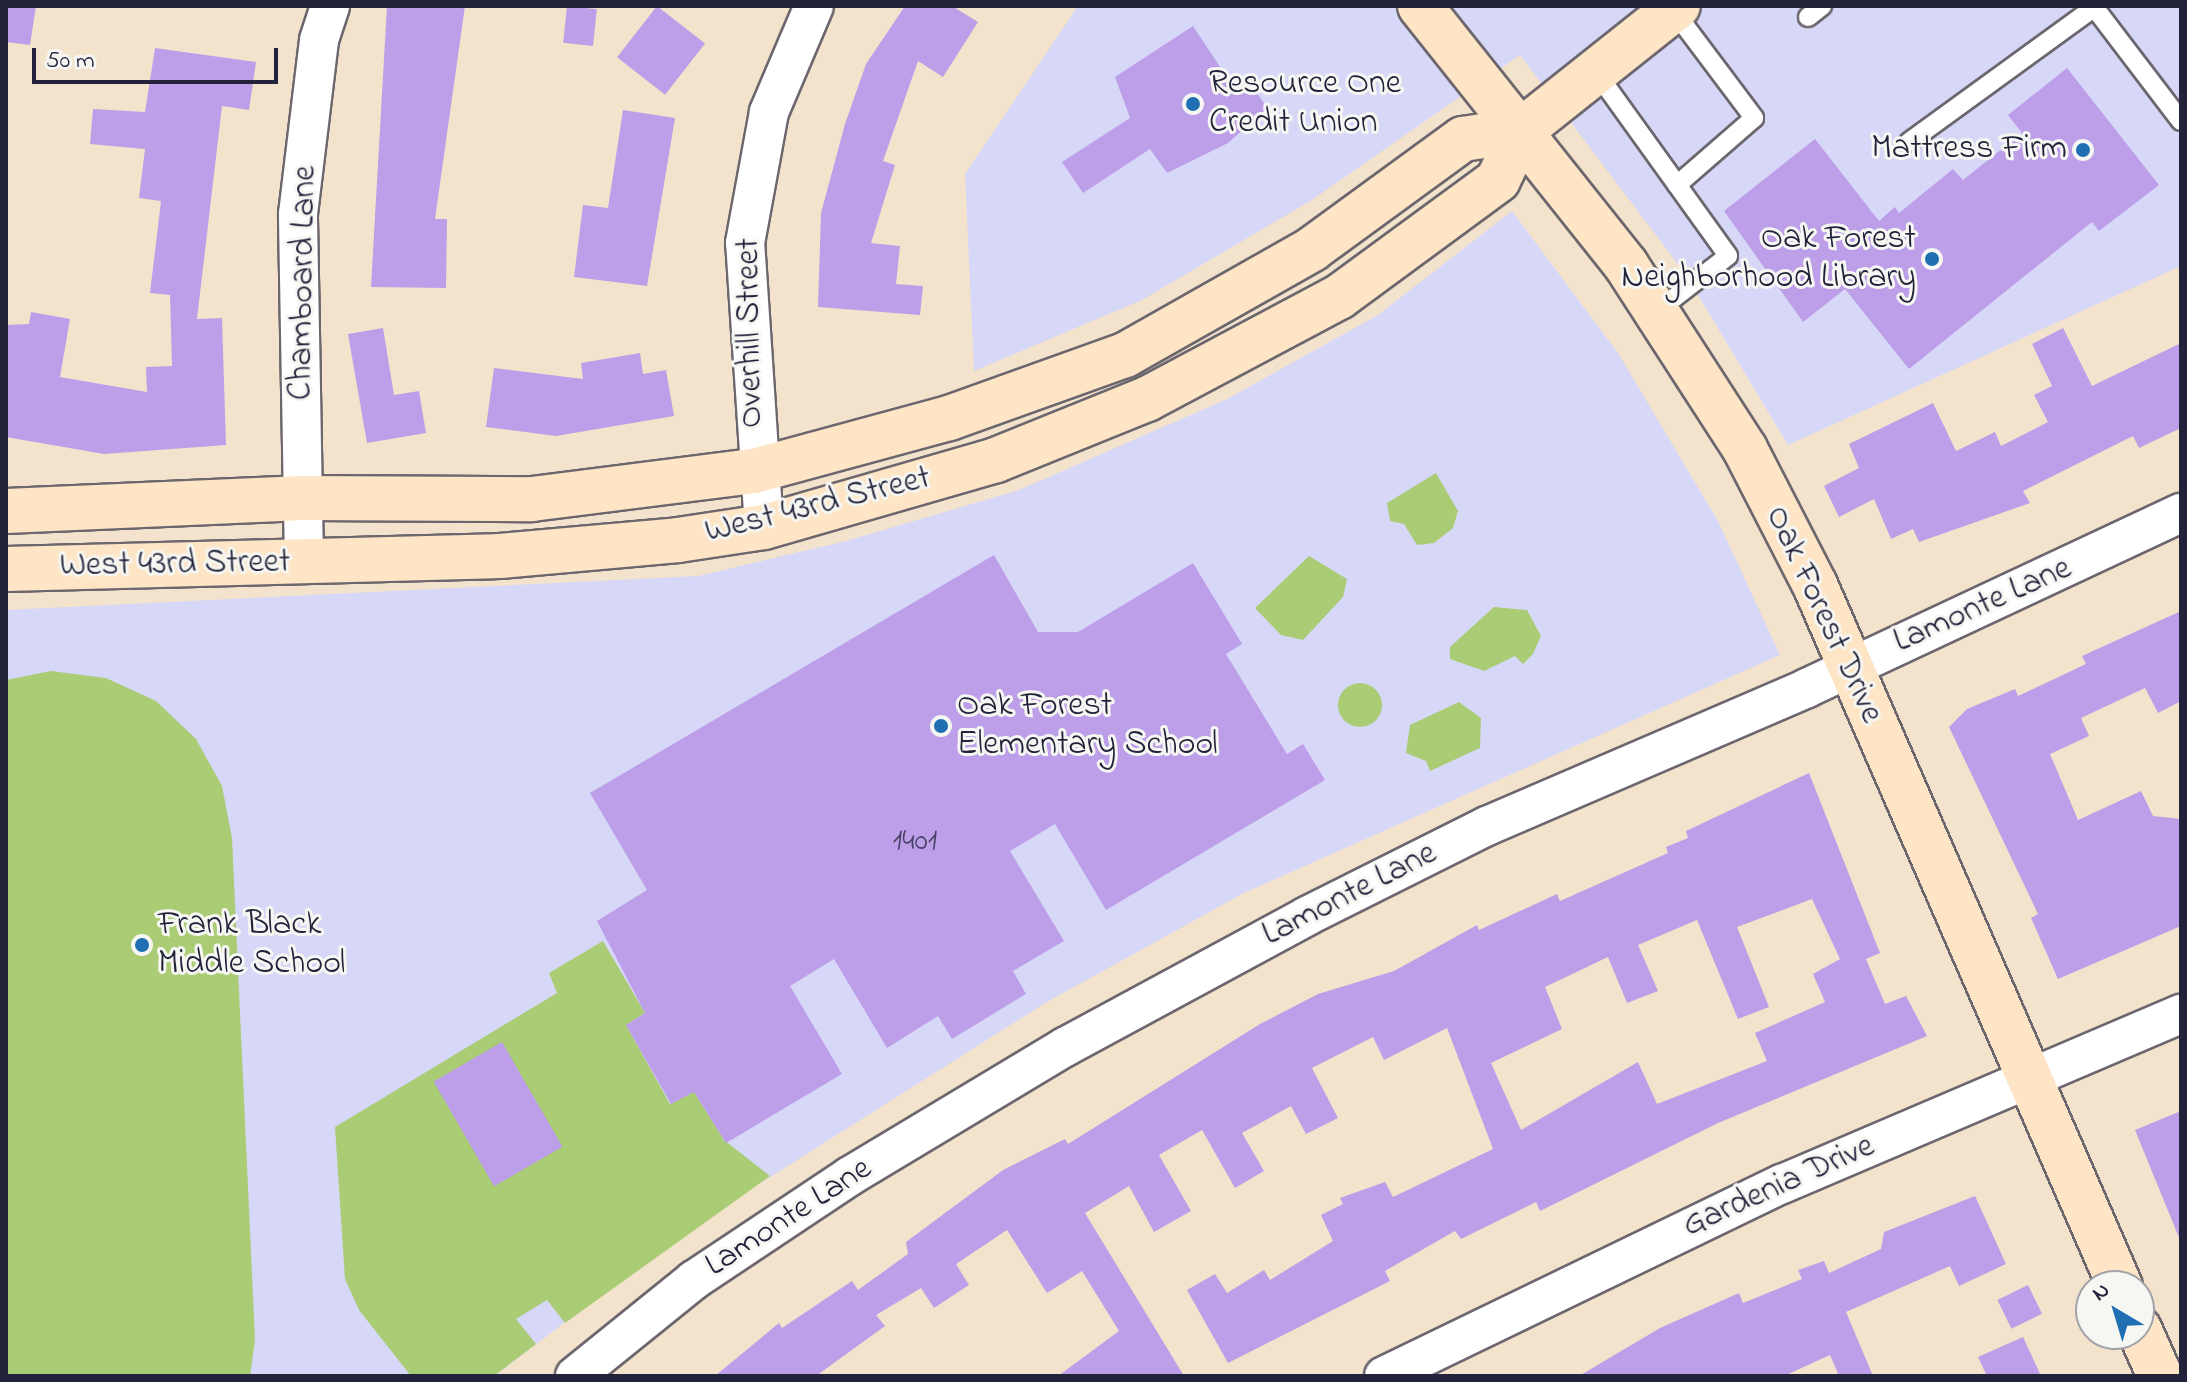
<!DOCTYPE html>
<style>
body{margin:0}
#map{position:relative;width:2187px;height:1382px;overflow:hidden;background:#f4e3cc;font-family:"Indie Flower",sans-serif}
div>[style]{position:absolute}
.built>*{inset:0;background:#d7d7f8}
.green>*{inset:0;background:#a9cc75}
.round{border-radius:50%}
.building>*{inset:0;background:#bc9fe8;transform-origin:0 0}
.roads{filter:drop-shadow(2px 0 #6c666e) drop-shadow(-2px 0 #6c666e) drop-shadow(0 2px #6c666e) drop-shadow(0 -2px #6c666e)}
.lane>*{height:18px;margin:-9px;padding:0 9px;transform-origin:9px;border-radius:9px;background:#fff}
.street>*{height:38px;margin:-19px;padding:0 19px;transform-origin:19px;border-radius:19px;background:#fff}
.secondary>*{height:44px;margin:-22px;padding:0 22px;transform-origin:22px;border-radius:22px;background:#fde5c5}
.dots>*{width:22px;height:22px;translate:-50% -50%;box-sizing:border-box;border:4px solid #f6f6f2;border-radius:50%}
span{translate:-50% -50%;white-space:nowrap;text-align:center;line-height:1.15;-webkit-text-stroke:6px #f6f6f2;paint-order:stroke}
.number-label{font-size:30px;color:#484166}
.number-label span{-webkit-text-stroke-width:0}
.poi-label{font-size:34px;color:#22223b}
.left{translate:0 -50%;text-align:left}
.right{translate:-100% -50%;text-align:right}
.street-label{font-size:34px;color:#22223b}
.frame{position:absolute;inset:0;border:8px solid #22223b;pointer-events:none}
.north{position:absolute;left:2075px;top:1270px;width:80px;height:80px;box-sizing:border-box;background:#f6f6f2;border:2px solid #a1a1a9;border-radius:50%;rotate:322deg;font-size:22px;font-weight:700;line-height:32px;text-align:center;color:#22223b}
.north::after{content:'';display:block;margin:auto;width:28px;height:36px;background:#1f6fb2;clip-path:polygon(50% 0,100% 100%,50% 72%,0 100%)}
.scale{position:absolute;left:32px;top:48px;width:246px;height:36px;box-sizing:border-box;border:4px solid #22223b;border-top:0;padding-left:10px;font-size:24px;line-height:28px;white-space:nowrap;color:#22223b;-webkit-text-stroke:6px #f6f6f2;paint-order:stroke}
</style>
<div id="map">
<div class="built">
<i style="clip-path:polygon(1078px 6px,2181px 6px,2181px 266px,1788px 445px,1686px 275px,1520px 55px,1312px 200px,1142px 300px,974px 371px,965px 174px)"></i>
<i style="clip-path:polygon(1512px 211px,1618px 353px,1718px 521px,1780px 655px,1242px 894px,1047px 1002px,691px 1227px,494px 1376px,6px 1376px,6px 610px,698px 576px,846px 541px,1019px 490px,1227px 399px,1378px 315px)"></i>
</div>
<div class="green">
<i style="clip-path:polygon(1436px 473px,1458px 511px,1453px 528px,1434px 543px,1417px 545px,1404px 524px,1390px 521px,1387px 503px)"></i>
<i style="clip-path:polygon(1309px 556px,1347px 579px,1343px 597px,1303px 640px,1281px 635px,1255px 608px)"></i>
<i style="clip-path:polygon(1494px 607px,1527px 610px,1541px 636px,1533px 654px,1523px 664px,1515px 656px,1484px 671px,1450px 659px,1450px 647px)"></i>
<i style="clip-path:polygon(51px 671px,106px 678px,156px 701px,196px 739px,222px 786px,232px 838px,255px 1340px,250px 1376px,6px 1376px,6px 680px)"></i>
<i class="round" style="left:1338px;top:683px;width:44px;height:44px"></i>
<i style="clip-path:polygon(1459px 702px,1481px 718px,1480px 748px,1430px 771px,1426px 761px,1406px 753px,1410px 725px)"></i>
<i style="clip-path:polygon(603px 941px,645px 1013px,626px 1025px,670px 1104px,694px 1092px,724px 1140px,770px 1176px,565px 1323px,547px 1300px,516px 1319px,536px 1344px,494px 1376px,411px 1376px,359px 1310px,345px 1279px,335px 1127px,557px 993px,549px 973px)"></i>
</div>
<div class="building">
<i style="clip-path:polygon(6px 6px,36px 6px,30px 45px,6px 42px)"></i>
<i style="clip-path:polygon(387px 6px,465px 6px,435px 219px,447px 219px,446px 288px,371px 287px)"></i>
<i style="left:567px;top:6px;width:30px;height:37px;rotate:6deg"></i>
<i style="left:657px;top:6px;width:61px;height:65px;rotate:38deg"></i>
<i style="clip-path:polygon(905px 6px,952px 6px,978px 22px,943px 77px,918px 61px,883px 161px,895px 165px,871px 243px,900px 246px,896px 284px,923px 286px,920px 315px,818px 307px,821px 213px,845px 124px,866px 64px)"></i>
<i style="clip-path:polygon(1193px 26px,1238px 94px,1251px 84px,1267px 108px,1228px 143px,1167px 173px,1150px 149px,1083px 193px,1062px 162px,1130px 118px,1115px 77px)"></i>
<i style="clip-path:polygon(155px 48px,256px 62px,249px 110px,222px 106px,197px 319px,222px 318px,226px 445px,104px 454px,6px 437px,6px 325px,29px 324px,31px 312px,70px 319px,60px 377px,147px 392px,146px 367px,172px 366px,170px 295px,150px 293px,161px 201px,139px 198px,145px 149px,90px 144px,93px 109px,145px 112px)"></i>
<i style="clip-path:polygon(2067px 68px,2159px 185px,2099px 231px,2092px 222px,1909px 369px,1845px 289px,1803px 322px,1724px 211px,1815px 139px,1879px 221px,1895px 207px,1899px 213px,1953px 169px,1963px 180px,2022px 133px,2008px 115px)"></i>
<i style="clip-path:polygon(623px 110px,675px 118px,647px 286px,574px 277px,583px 205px,608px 208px)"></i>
<i style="clip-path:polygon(383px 328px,394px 395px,419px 391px,426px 433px,367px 443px,348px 334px)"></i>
<i style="clip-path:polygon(2063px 328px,2092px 386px,2181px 343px,2181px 428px,2139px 448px,2133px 436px,2023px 491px,2030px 503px,1919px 542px,1913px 529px,1891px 539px,1874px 499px,1839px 517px,1824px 486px,1859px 468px,1849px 444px,1933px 403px,1956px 451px,1995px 432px,2001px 446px,2048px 422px,2034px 395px,2052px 386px,2032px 344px)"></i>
<i style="clip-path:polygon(640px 353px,643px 374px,666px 370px,674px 416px,556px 436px,486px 427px,494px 368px,583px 379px,581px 363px)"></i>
<i style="clip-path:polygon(994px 555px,1038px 632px,1078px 632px,1193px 563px,1242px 644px,1226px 654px,1287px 754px,1303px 744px,1325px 780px,1106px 910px,1055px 824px,1010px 851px,1064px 941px,1013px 971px,1026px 994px,952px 1039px,938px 1016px,887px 1048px,834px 959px,790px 986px,842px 1074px,726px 1143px,694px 1092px,671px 1104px,626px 1025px,645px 1013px,597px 921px,647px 890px,590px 793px)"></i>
<i style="clip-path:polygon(2181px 611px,2181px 701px,2158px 713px,2145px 688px,2081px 718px,2089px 736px,2050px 754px,2078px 820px,2141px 791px,2153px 816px,2181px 819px,2181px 926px,2058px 979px,2031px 918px,2038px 914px,1949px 727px,1967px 709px,2015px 689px,2018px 696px,2086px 664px,2082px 656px)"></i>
<i style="clip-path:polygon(evenodd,1809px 773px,1880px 953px,1866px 959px,1885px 1004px,1906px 996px,1927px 1036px,1718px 1123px,1540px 1211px,1536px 1202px,1461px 1239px,1455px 1231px,1385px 1271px,1390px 1281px,1228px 1363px,1187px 1290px,1215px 1274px,1227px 1293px,1264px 1270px,1270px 1280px,1333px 1241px,1321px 1215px,1343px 1204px,1340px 1198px,1385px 1182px,1393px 1197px,1493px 1149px,1447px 1028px,1384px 1060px,1373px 1037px,1312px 1068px,1338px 1118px,1306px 1134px,1291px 1106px,1242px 1133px,1264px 1171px,1235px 1188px,1202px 1130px,1159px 1155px,1191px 1211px,1154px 1232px,1129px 1186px,1085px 1213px,1184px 1376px,1058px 1376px,1119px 1331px,1082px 1271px,1047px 1293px,1007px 1230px,956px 1264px,969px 1285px,934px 1308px,921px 1288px,876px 1315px,885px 1326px,816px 1376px,715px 1376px,779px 1323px,782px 1328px,852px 1281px,858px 1290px,908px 1254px,906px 1242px,1003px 1170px,1065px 1139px,1068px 1144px,1260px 1024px,1318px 994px,1394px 971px,1477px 925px,1479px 930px,1557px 894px,1560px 901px,1668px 853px,1666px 847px,1688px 838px,1686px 831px,1809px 773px,1812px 899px,1840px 959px,1813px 974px,1825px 1002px,1755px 1033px,1767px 1061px,1657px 1104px,1638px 1062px,1521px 1130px,1491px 1063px,1562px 1029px,1545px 987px,1608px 957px,1627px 1003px,1658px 991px,1638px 945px,1697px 920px,1738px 1019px,1769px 1007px,1737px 927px,1812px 899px)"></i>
<i style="left:502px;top:1042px;width:121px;height:79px;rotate:60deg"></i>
<i style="clip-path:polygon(2181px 1111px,2181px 1240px,2180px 1240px,2135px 1130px)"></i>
<i style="clip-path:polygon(1975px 1196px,2006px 1264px,1959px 1286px,1950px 1266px,1846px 1312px,1873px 1376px,1839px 1376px,1830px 1355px,1784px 1376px,1579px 1376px,1660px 1328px,1739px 1293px,1743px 1303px,1802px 1279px,1798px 1270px,1824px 1261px,1829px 1273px,1881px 1249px,1884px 1232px)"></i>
<i style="left:2028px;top:1285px;width:32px;height:34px;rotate:64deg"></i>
<i style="clip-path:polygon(2023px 1337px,2041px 1376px,1987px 1376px,1978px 1357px)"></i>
</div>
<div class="roads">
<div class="lane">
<i style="left:2094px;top:7px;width:143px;rotate:52.7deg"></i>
<i style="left:1673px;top:10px;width:135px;rotate:53.1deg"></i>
<i style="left:1754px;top:118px;width:102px;rotate:139deg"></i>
<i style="left:1808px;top:17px;width:18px;rotate:-38deg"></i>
<i style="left:1596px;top:72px;width:226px;rotate:54.3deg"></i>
<i style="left:1728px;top:256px;width:90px;rotate:142.2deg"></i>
<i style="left:1909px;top:142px;width:231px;rotate:-36deg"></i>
</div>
<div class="street">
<i style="left:764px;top:527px;width:285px;rotate:-93.8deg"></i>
<i style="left:745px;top:243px;width:133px;rotate:-79.6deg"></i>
<i style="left:769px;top:112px;width:115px;rotate:-67deg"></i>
<i style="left:304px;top:562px;width:348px;rotate:-91deg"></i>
<i style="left:298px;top:214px;width:175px;rotate:-83.1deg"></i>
<i style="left:319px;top:40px;width:36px;rotate:-72deg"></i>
<i style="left:575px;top:1376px;width:153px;rotate:-38.9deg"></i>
<i style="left:694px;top:1280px;width:187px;rotate:-33.7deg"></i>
<i style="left:850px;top:1176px;width:251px;rotate:-31deg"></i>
<i style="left:1065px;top:1047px;width:275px;rotate:-28.4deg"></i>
<i style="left:1307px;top:916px;width:201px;rotate:-26.6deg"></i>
<i style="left:1487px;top:826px;width:348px;rotate:-23.3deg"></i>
<i style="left:1807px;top:688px;width:413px;rotate:-25.1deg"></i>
<i style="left:1384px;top:1376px;width:442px;rotate:-25.8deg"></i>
<i style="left:1782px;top:1184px;width:434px;rotate:-23.1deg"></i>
</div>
<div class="secondary">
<i style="left:1420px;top:6px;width:331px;rotate:51.5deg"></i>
<i style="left:1626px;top:265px;width:219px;rotate:57.1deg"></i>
<i style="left:1745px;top:449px;width:153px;rotate:62.8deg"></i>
<i style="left:1815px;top:585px;width:764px;rotate:66.49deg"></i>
<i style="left:6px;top:511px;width:297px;rotate:-2.5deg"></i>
<i style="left:303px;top:498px;width:229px;rotate:0.3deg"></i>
<i style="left:532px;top:499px;width:224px;rotate:-7.2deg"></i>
<i style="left:754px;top:471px;width:202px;rotate:-15.2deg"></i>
<i style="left:949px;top:418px;width:187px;rotate:-19.7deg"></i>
<i style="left:1125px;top:355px;width:215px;rotate:-29.5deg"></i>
<i style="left:1312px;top:249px;width:187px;rotate:-36.1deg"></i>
<i style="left:1463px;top:139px;width:60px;rotate:-8.7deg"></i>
<i style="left:6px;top:569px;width:494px;rotate:-1.5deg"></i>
<i style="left:500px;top:556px;width:179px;rotate:-5.1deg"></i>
<i style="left:678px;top:540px;width:87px;rotate:-8.6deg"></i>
<i style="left:764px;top:527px;width:241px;rotate:-16.1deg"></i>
<i style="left:996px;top:460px;width:163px;rotate:-22deg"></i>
<i style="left:1147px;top:399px;width:217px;rotate:-28deg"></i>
<i style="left:1339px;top:297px;width:197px;rotate:-36.3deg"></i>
<i style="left:1498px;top:180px;width:55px;rotate:-64.4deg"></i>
<i style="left:1522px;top:130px;width:199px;rotate:-38.5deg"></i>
<i style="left:2139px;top:1329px;width:51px;rotate:65.9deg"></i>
</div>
</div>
<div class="dots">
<i style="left:1193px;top:104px;background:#1f6fb2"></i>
<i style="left:2083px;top:150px;background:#1f6fb2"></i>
<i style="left:1932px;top:259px;background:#1f6fb2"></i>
<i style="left:941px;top:726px;background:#1f6fb2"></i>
<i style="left:142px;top:945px;background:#1f6fb2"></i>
</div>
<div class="number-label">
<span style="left:915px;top:842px">1401</span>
</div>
<div class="poi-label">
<span class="left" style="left:1209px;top:104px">Resource One<br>Credit Union</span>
<span class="right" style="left:2067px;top:150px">Mattress Firm</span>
<span class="right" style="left:1916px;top:259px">Oak Forest<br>Neighborhood Library</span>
<span class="left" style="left:957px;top:726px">Oak Forest<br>Elementary School</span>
<span class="left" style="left:158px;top:945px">Frank Black<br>Middle School</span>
</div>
<div class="street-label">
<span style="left:304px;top:283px;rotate:-89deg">Chamboard Lane</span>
<span style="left:751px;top:333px;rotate:-91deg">Overhill Street</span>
<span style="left:818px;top:506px;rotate:-14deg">West 43rd Street</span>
<span style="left:175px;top:565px;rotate:-1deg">West 43rd Street</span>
<span style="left:1983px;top:606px;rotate:-24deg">Lamonte Lane</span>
<span style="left:1823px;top:615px;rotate:65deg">Oak Forest Drive</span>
<span style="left:1350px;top:895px;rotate:-27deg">Lamonte Lane</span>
<span style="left:1779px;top:1187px;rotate:-24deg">Gardenia Drive</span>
<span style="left:789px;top:1218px;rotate:-33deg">Lamonte Lane</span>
</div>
<div class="frame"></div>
<div class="north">N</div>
<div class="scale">50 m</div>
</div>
